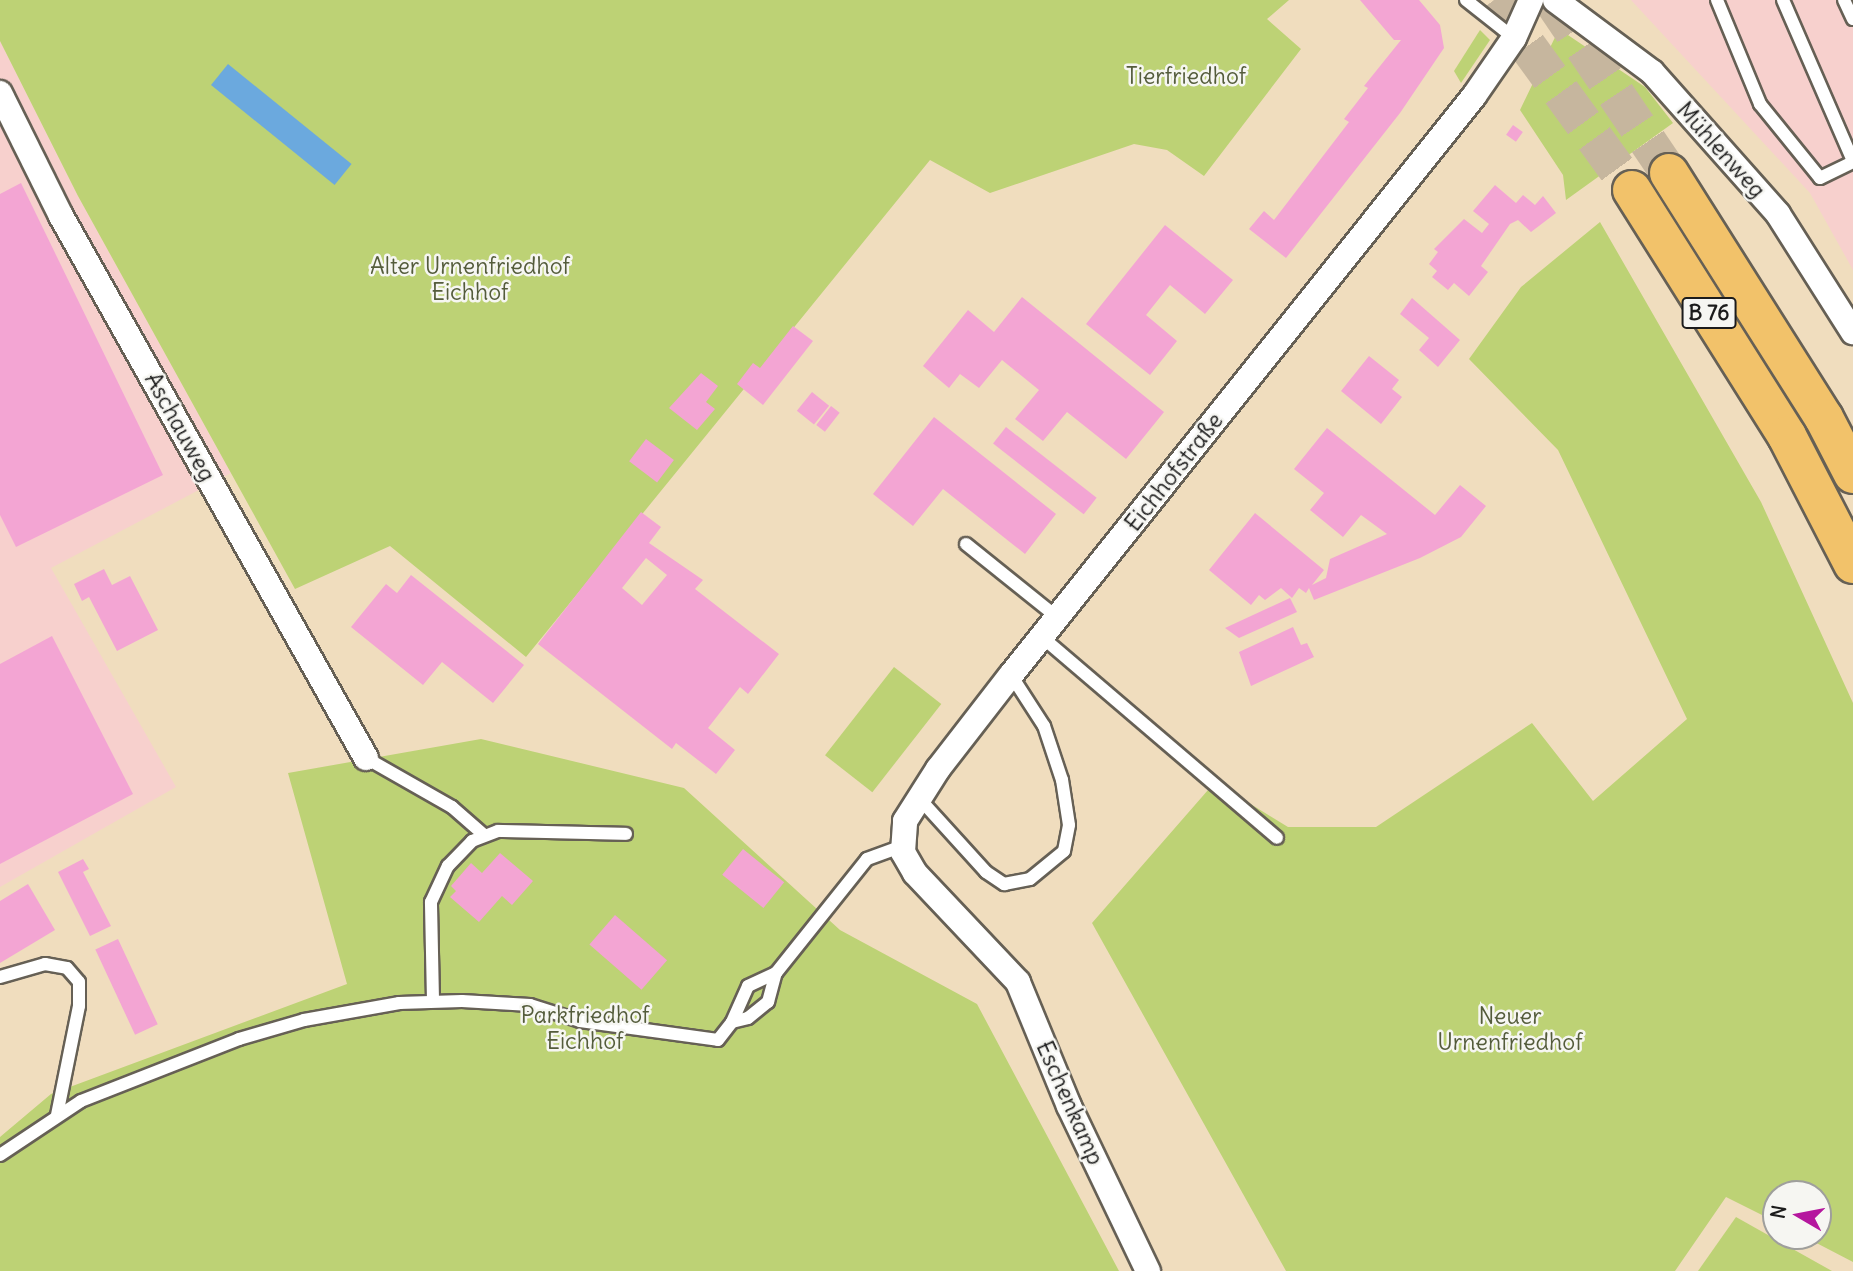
<!DOCTYPE html>
<meta charset="utf-8">
<style>
body{margin:0}
#map{position:relative;width:1853px;height:1271px;overflow:hidden;background:#f0ddbe;font-family:Delius,sans-serif}
div>[style]{position:absolute}
.built>*{inset:0;background:#f7d0cd}
.green>*{inset:0;background:#bdd275;transform-origin:0 0}
.water>*{inset:0;background:#6ba9de;transform-origin:0 0}
.building>*{inset:0;background:#f3a5d3;transform-origin:0 0}
.highway-tunnel>*{height:38px;margin-top:-19px;transform-origin:0;background:repeating-linear-gradient(90deg,#c6b69e 0 38px,transparent 0 57px)}
.roads{filter:drop-shadow(2px 0 #666055) drop-shadow(-2px 0 #666055) drop-shadow(0 2px #666055) drop-shadow(0 -2px #666055)}
.lane>*{height:12px;margin:-6px;padding:0 6px;transform-origin:6px;border-radius:6px;background:#fff}
.street>*{height:24px;margin:-12px;padding:0 12px;transform-origin:12px;border-radius:12px;background:#fff}
.highway>*{height:38px;margin:-19px;padding:0 19px;transform-origin:19px;border-radius:19px;background:#f2c26a}
span{translate:-50% -50%;white-space:nowrap;text-align:center;line-height:1.15;-webkit-text-stroke:5px #f6f6f2;paint-order:stroke}
.shield-label span{padding:2px 5px;background:#f6f6f2;border:2px solid;border-radius:5px;-webkit-text-stroke-width:0}
.shield-label{font-size:21px;color:#1c1c1c;font-weight:700}
.park-label{font-size:23px;color:#545c3b}
.street-label{font-size:23px;color:#1c1c1c}
.north{position:absolute;left:1762px;top:1180px;width:70px;height:70px;box-sizing:border-box;background:#f6f6f2;border:2px solid #9f9f9c;border-radius:50%;rotate:280deg;font-size:19px;font-weight:700;line-height:28px;text-align:center;color:#1c1c1c}
.north::after{content:'';display:block;margin:auto;width:24px;height:32px;background:#b5179e;clip-path:polygon(50% 0,100% 100%,50% 72%,0 100%)}
</style>
<div id="map">
<div class="built">
<i style="clip-path:polygon(1631px 0,1853px 0,1853px 270px,1810px 193px)"></i>
<i style="clip-path:polygon(0 41px,78px 196px,231px 473px,51px 568px,176px 787px,0 887px)"></i>
</div>
<div class="green">
<i style="clip-path:polygon(0 0,1289px 0,1267px 19px,1301px 49px,1204px 176px,1167px 150px,1134px 144px,990px 193px,930px 160px,526px 657px,390px 546px,295px 589px,78px 196px,0 41px)"></i>
<i style="clip-path:polygon(1559px 29px,1645px 87px,1673px 123px,1566px 200px,1563px 175px,1520px 110px)"></i>
<i style="clip-path:polygon(1480px 30px,1490px 40px,1461px 83px,1454px 71px)"></i>
<i style="clip-path:polygon(1600px 222px,1761px 502px,1853px 703px,1853px 1262px,1803px 1236px,1818px 1236px,1818px 1194px,1776px 1194px,1776px 1222px,1726px 1197px,1675px 1271px,1286px 1271px,1092px 923px,1215px 782px,1288px 827px,1376px 827px,1532px 723px,1593px 801px,1687px 719px,1558px 450px,1469px 359px,1521px 287px)"></i>
<i style="left:894px;top:667px;width:60px;height:112px;rotate:38deg"></i>
<i style="clip-path:polygon(481px 739px,684px 788px,840px 930px,977px 1004px,1119px 1271px,0 1271px,0 1137px,51px 1094px,347px 984px,288px 773px)"></i>
<i style="clip-path:polygon(1736px 1217px,1832px 1271px,1698px 1271px)"></i>
</div>
<div class="water">
<i style="left:228px;top:64px;width:159px;height:27px;rotate:39deg"></i>
</div>
<div class="building">
<i style="clip-path:polygon(1360px 0,1419px 0,1440px 25px,1444px 48px,1400px 113px,1286px 258px,1249px 229px,1264px 211px,1274px 220px,1349px 122px,1344px 119px,1368px 88px,1364px 86px,1401px 40px,1394px 40px)"></i>
<i style="left:1513px;top:125px;width:12px;height:12px;rotate:35deg"></i>
<i style="clip-path:polygon(21px 183px,163px 475px,16px 547px,0 515px,0 194px)"></i>
<i style="clip-path:polygon(1495px 185px,1516px 203px,1523px 195px,1535px 205px,1543px 196px,1556px 213px,1531px 232px,1518px 220px,1510px 224px,1481px 266px,1488px 272px,1469px 296px,1454px 283px,1448px 290px,1432px 277px,1437px 271px,1429px 264px,1438px 252px,1434px 249px,1464px 219px,1482px 233px,1489px 224px,1473px 211px)"></i>
<i style="clip-path:polygon(1165px 225px,1233px 280px,1205px 314px,1170px 285px,1146px 315px,1177px 341px,1150px 375px,1086px 324px)"></i>
<i style="clip-path:polygon(1022px 297px,1164px 412px,1126px 459px,1067px 412px,1043px 441px,1015px 419px,1039px 390px,1002px 360px,979px 388px,960px 374px,949px 388px,923px 366px,968px 310px,994px 332px)"></i>
<i style="clip-path:polygon(1412px 298px,1460px 340px,1438px 367px,1419px 350px,1429px 338px,1400px 314px)"></i>
<i style="clip-path:polygon(793px 326px,813px 341px,763px 405px,737px 384px,753px 363px,760px 368px)"></i>
<i style="clip-path:polygon(1369px 356px,1399px 380px,1392px 389px,1402px 397px,1381px 424px,1341px 391px)"></i>
<i style="clip-path:polygon(701px 373px,718px 386px,706px 402px,715px 409px,697px 430px,669px 408px)"></i>
<i style="left:812px;top:392px;width:22px;height:24px;rotate:39deg"></i>
<i style="left:831px;top:406px;width:11px;height:24px;rotate:38deg"></i>
<i style="clip-path:polygon(934px 417px,1056px 514px,1025px 554px,943px 489px,913px 526px,873px 494px)"></i>
<i style="left:1006px;top:427px;width:115px;height:21px;rotate:38deg"></i>
<i style="clip-path:polygon(1327px 428px,1435px 515px,1460px 485px,1486px 506px,1461px 537px,1420px 558px,1314px 600px,1309px 588px,1306px 593px,1299px 588px,1292px 598px,1281px 588px,1265px 600px,1259px 595px,1251px 605px,1209px 570px,1255px 513px,1324px 570px,1312px 585px,1326px 578px,1330px 559px,1387px 534px,1361px 515px,1343px 537px,1310px 510px,1324px 493px,1294px 469px)"></i>
<i style="left:646px;top:439px;width:35px;height:28px;rotate:37deg"></i>
<i style="clip-path:polygon(evenodd,641px 512px,661px 527px,649px 543px,703px 580px,695px 589px,779px 654px,748px 694px,740px 687px,708px 728px,735px 750px,716px 774px,676px 743px,672px 749px,538px 644px,641px 512px,646px 558px,667px 575px,642px 605px,622px 588px,646px 558px)"></i>
<i style="clip-path:polygon(104px 569px,112px 585px,130px 576px,158px 630px,117px 651px,89px 597px,82px 601px,74px 584px)"></i>
<i style="clip-path:polygon(411px 575px,524px 665px,493px 703px,442px 662px,423px 685px,351px 627px,386px 584px,397px 593px)"></i>
<i style="clip-path:polygon(1290px 598px,1297px 612px,1239px 638px,1225px 628px)"></i>
<i style="clip-path:polygon(1293px 627px,1301px 645px,1307px 643px,1314px 657px,1251px 686px,1239px 652px)"></i>
<i style="clip-path:polygon(52px 636px,133px 794px,0 864px,0 664px)"></i>
<i style="left:743px;top:849px;width:53px;height:33px;rotate:39deg"></i>
<i style="clip-path:polygon(500px 853px,533px 881px,512px 905px,502px 896px,479px 922px,450px 897px,456px 891px,451px 886px,471px 863px,482px 873px)"></i>
<i style="clip-path:polygon(83px 859px,89px 869px,83px 872px,111px 926px,90px 936px,58px 872px)"></i>
<i style="clip-path:polygon(28px 884px,55px 930px,0 963px,0 901px)"></i>
<i style="left:615px;top:915px;width:69px;height:39px;rotate:41deg"></i>
<i style="left:118px;top:939px;width:94px;height:25px;rotate:65deg"></i>
</div>
<div class="highway-tunnel">
<i style="left:1494px;top:0;width:235px;rotate:54deg"></i>
<i style="left:1552px;top:0;width:209px;rotate:55.9deg"></i>
</div>
<div class="roads">
<div class="lane">
<i style="left:1466px;top:0;width:61px;rotate:38.4deg"></i>
<i style="left:1717px;top:0;width:113px;rotate:67.5deg"></i>
<i style="left:1760px;top:104px;width:95px;rotate:51deg"></i>
<i style="left:1820px;top:178px;width:37px;rotate:-26deg"></i>
<i style="left:1783px;top:0;width:176px;rotate:66.5deg"></i>
<i style="left:1844px;top:0;width:21px;rotate:65deg"></i>
<i style="left:966px;top:544px;width:118px;rotate:38.8deg"></i>
<i style="left:1042px;top:637px;width:309px;rotate:40.5deg"></i>
<i style="left:366px;top:758px;width:99px;rotate:29.7deg"></i>
<i style="left:452px;top:807px;width:41px;rotate:41.1deg"></i>
<i style="left:918px;top:797px;width:101px;rotate:47.8deg"></i>
<i style="left:986px;top:872px;width:22px;rotate:34deg"></i>
<i style="left:1004px;top:884px;width:26px;rotate:-11deg"></i>
<i style="left:1030px;top:879px;width:44px;rotate:-39.5deg"></i>
<i style="left:1064px;top:851px;width:26px;rotate:-79deg"></i>
<i style="left:1069px;top:825px;width:46px;rotate:-98.8deg"></i>
<i style="left:1062px;top:780px;width:57px;rotate:-108.4deg"></i>
<i style="left:1044px;top:726px;width:61px;rotate:-122.9deg"></i>
<i style="left:0;top:977px;width:47px;rotate:-16.1deg"></i>
<i style="left:45px;top:964px;width:22px;rotate:10deg"></i>
<i style="left:67px;top:968px;width:18px;rotate:49deg"></i>
<i style="left:79px;top:982px;width:24px;rotate:90deg"></i>
<i style="left:79px;top:1006px;width:111px;rotate:101.4deg"></i>
<i style="left:433px;top:1000px;width:98px;rotate:-91.2deg"></i>
<i style="left:431px;top:902px;width:40px;rotate:-65deg"></i>
<i style="left:448px;top:866px;width:35px;rotate:-46deg"></i>
<i style="left:472px;top:841px;width:28px;rotate:-21deg"></i>
<i style="left:498px;top:831px;width:128px;rotate:1.3deg"></i>
<i style="left:732px;top:1022px;width:16px;rotate:-14deg"></i>
<i style="left:748px;top:1018px;width:26px;rotate:-39deg"></i>
<i style="left:768px;top:1002px;width:30px;rotate:-75deg"></i>
<i style="left:776px;top:973px;width:146px;rotate:-51.4deg"></i>
<i style="left:867px;top:859px;width:38px;rotate:-20deg"></i>
<i style="left:0;top:1155px;width:97px;rotate:-33.7deg"></i>
<i style="left:81px;top:1101px;width:170px;rotate:-21.4deg"></i>
<i style="left:239px;top:1039px;width:68px;rotate:-16.3deg"></i>
<i style="left:304px;top:1020px;width:97px;rotate:-10.1deg"></i>
<i style="left:399px;top:1003px;width:63px;rotate:-1.8deg"></i>
<i style="left:462px;top:1001px;width:68px;rotate:3.4deg"></i>
<i style="left:530px;top:1005px;width:52px;rotate:17.7deg"></i>
<i style="left:580px;top:1021px;width:139px;rotate:7.8deg"></i>
<i style="left:718px;top:1040px;width:23px;rotate:-52deg"></i>
<i style="left:732px;top:1022px;width:39px;rotate:-66deg"></i>
<i style="left:748px;top:986px;width:31px;rotate:-25deg"></i>
</div>
<div class="street">
<i style="left:1555px;top:0;width:121px;rotate:36.6deg"></i>
<i style="left:1652px;top:72px;width:190px;rotate:48.4deg"></i>
<i style="left:1778px;top:214px;width:140px;rotate:57.6deg"></i>
<i style="left:0;top:93px;width:137px;rotate:63.6deg"></i>
<i style="left:61px;top:216px;width:622px;rotate:60.63deg"></i>
<i style="left:1148px;top:1271px;width:183px;rotate:-115.6deg"></i>
<i style="left:1069px;top:1106px;width:134px;rotate:-112.4deg"></i>
<i style="left:1018px;top:982px;width:150px;rotate:-133.4deg"></i>
<i style="left:915px;top:873px;width:24px;rotate:-120deg"></i>
<i style="left:903px;top:852px;width:31px;rotate:-86deg"></i>
<i style="left:905px;top:821px;width:62px;rotate:-57.6deg"></i>
<i style="left:938px;top:769px;width:119px;rotate:-52.2deg"></i>
<i style="left:1011px;top:675px;width:741px;rotate:-51.35deg"></i>
<i style="left:1474px;top:96px;width:70px;rotate:-55.4deg"></i>
<i style="left:1514px;top:38px;width:42px;rotate:-65.9deg"></i>
</div>
<div class="highway">
<i style="left:1669px;top:173px;width:290px;rotate:57.7deg"></i>
<i style="left:1824px;top:418px;width:63px;rotate:62.6deg"></i>
<i style="left:1632px;top:190px;width:291px;rotate:57.8deg"></i>
<i style="left:1787px;top:436px;width:144px;rotate:62.7deg"></i>
</div>
</div>
<div class="shield-label">
<span style="left:1709px;top:313px">B 76</span>
</div>
<div class="park-label">
<span style="left:1186px;top:76px">Tierfriedhof</span>
<span style="left:470px;top:279px">Alter Urnenfriedhof<br>Eichhof</span>
<span style="left:585px;top:1028px">Parkfriedhof<br>Eichhof</span>
<span style="left:1510px;top:1029px">Neuer<br>Urnenfriedhof</span>
</div>
<div class="street-label">
<span style="left:1721px;top:150px;rotate:48deg">Mühlenweg</span>
<span style="left:180px;top:427px;rotate:61deg">Aschauweg</span>
<span style="left:1174px;top:472px;rotate:-52deg">Eichhofstraße</span>
<span style="left:1070px;top:1103px;rotate:66deg">Eschenkamp</span>
</div>
<div class="north">N</div>
</div>
